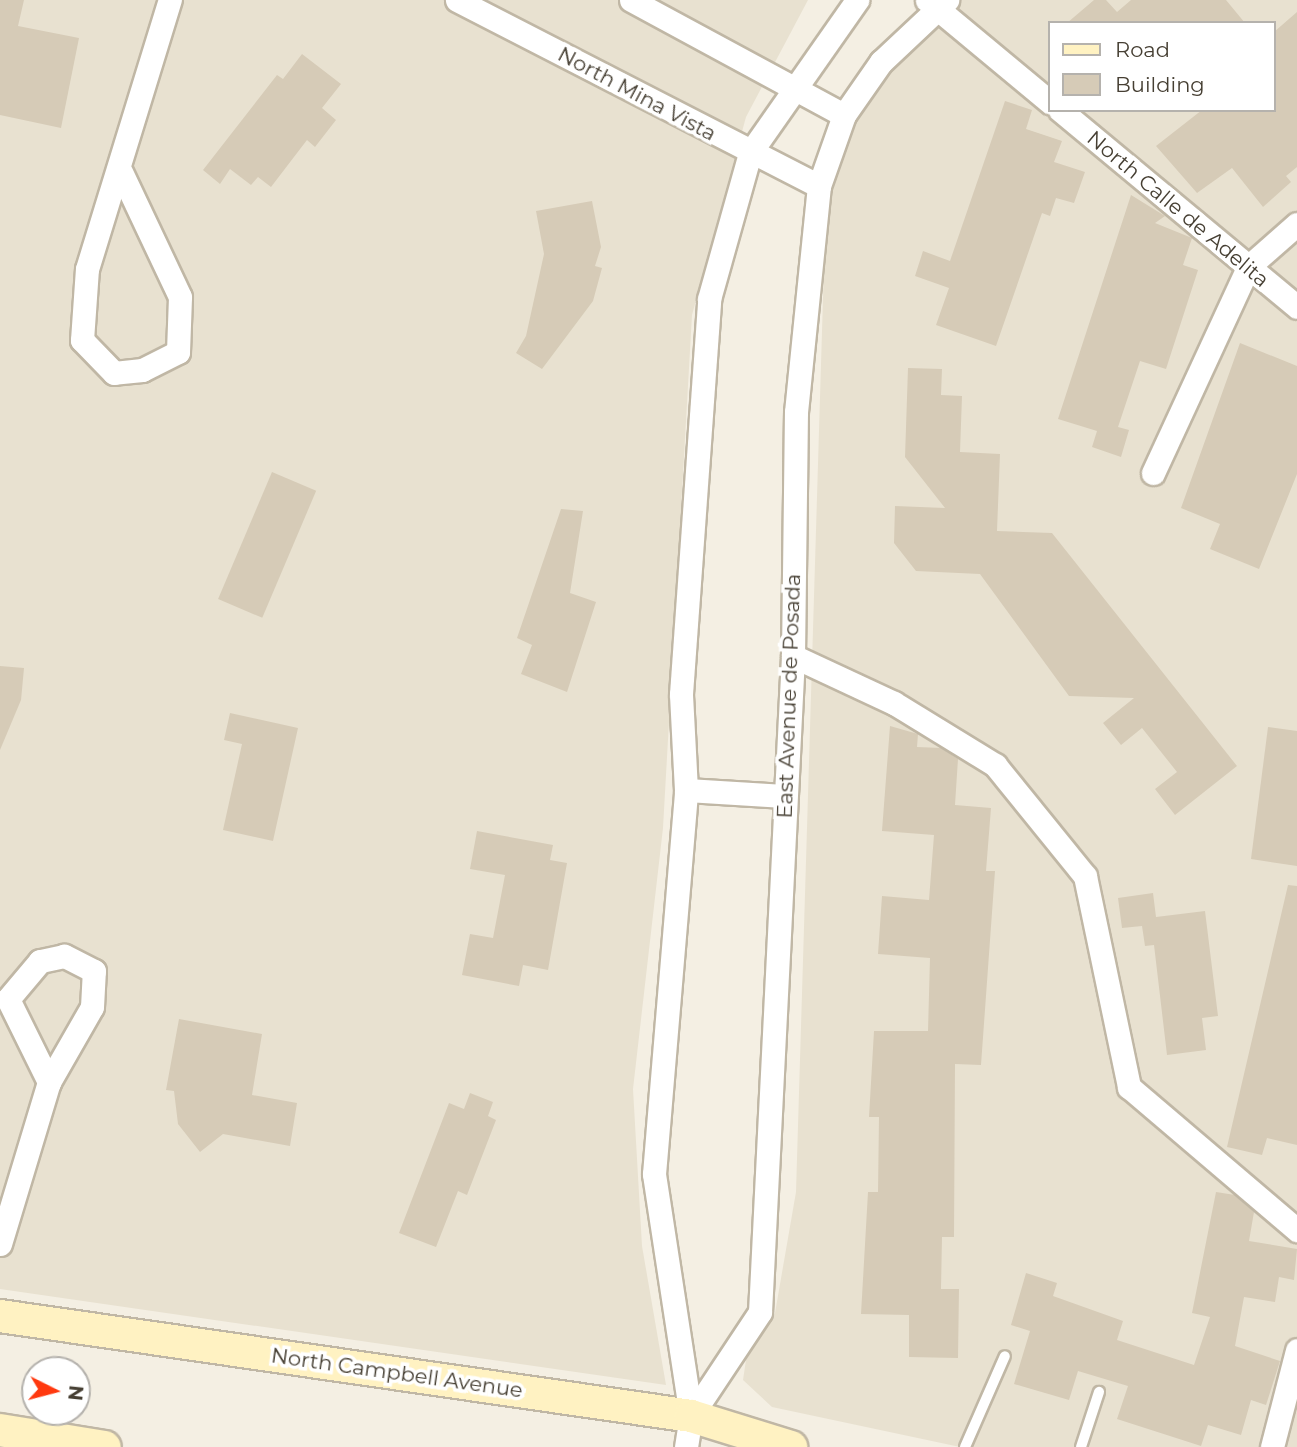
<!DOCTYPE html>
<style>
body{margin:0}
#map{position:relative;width:1297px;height:1447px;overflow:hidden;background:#f4efe3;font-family:Montserrat,sans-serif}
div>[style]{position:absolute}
.residential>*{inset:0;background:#e8e1d0}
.building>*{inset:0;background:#d6cbb7;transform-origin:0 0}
.roads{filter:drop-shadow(2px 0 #c0b7a5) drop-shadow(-2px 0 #c0b7a5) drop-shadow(0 2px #c0b7a5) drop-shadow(0 -2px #c0b7a5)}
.service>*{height:10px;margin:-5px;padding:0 5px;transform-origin:5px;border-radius:5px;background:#fff}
.minor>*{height:23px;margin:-11.5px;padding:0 11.5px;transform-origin:11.5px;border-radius:11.5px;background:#fff}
.secondary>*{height:32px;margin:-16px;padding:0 16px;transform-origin:16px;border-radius:16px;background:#fff2c2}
span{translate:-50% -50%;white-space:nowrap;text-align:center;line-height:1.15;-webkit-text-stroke:7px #fff;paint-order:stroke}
.street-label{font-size:21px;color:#463f33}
.legend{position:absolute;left:1048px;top:21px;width:228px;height:91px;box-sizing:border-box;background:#fff;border:2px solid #b5b2ad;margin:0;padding:9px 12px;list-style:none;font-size:21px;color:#463f33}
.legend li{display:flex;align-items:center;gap:14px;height:35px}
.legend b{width:35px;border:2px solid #b5b2ad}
.north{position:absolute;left:21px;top:1356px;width:70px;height:70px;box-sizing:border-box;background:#fff;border:2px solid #b5b2ad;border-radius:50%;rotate:96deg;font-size:19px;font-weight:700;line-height:28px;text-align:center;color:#463f33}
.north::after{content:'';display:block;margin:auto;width:24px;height:32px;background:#ff390f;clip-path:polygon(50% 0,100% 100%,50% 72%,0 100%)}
</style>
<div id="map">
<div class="residential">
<i style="clip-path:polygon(0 0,808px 0,746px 117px,692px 315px,663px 828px,633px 1089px,642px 1246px,666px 1385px,0 1289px)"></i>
<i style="clip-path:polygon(evenodd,961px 0,1297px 0,1297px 1447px,960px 1447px,772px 1407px,743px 1380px,746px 1360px,775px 1313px,796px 1192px,826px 199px,844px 140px,892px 60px,961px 0,1050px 23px,1274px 23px,1274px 110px,1050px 110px,1050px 23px)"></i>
</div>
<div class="building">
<i style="clip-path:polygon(0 0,24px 0,18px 26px,79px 38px,61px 128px,0 115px)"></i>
<i style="clip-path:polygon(1094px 0,1106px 0,1117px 12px,1131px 0,1226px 0,1245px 23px,1067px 23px)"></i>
<i style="clip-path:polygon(1297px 12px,1297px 167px,1286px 176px,1291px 182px,1263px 207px,1232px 168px,1197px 193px,1156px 146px,1202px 110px,1274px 110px,1274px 32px)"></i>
<i style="clip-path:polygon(302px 54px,341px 84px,322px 108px,336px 120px,315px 147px,307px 140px,271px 187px,258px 177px,251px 185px,230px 169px,220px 184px,203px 170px,277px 75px,283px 79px)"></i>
<i style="clip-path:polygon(1005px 101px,1032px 110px,1026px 129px,1062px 141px,1054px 162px,1085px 172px,1074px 203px,1056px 198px,1050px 216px,1042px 213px,996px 346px,936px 325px,949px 288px,915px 276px,923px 251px,950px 261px)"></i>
<i style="clip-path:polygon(1131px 195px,1165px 216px,1155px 223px,1192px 238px,1183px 265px,1198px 270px,1166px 369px,1140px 361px,1118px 427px,1129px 430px,1121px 457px,1092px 447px,1097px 431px,1058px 419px)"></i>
<i style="clip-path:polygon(592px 201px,601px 247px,595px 266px,602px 268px,593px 301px,542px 369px,516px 353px,526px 336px,544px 254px,536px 211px)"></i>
<i style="clip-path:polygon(1240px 343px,1297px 366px,1297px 474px,1259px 569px,1210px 549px,1220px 524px,1181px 508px)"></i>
<i style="clip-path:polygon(908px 368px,942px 369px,941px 395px,962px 396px,960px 452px,1000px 454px,997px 531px,1052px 533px,1237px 766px,1175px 815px,1155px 789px,1177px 772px,1142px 728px,1121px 745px,1103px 723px,1134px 698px,1069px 696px,980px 574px,916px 571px,894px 543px,895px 506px,945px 508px,905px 457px)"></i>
<i style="left:272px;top:472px;width:48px;height:138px;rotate:23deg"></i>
<i style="clip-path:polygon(561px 509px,583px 511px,570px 593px,596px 602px,567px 692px,521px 674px,532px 645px,517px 638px)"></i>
<i style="clip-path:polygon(0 666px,24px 668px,21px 700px,0 750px)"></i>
<i style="clip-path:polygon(230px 713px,298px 728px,273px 841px,223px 830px,242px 744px,224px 740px)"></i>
<i style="clip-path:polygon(890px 726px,918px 734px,917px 747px,941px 748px,958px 759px,955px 805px,991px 808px,986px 871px,995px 871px,981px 1065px,955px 1064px,954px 1237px,942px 1237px,941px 1289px,959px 1289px,958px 1358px,909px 1357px,909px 1315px,861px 1314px,868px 1192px,878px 1192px,879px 1117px,869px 1117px,874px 1031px,928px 1031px,930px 958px,878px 954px,882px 896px,929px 900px,934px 835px,882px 831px)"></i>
<i style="clip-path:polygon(1268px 727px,1297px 731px,1297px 866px,1251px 859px)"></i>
<i style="clip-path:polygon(477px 831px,553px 845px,550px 860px,567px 863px,548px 970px,523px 965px,519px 986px,462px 975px,470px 934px,493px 938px,505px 875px,470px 869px)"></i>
<i style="clip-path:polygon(1288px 885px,1297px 886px,1297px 1145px,1267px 1138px,1262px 1155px,1227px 1147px)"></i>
<i style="clip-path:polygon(1153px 893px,1156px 917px,1205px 911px,1218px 1016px,1202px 1018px,1206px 1050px,1167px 1055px,1154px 945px,1145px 946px,1142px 926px,1122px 928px,1118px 898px)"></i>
<i style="clip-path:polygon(179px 1019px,262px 1034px,252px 1095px,297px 1103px,290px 1146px,223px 1134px,200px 1152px,178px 1124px,174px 1091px,166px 1090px)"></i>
<i style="clip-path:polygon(470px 1093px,493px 1102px,488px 1116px,496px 1120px,467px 1195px,458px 1191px,436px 1247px,399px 1233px,449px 1103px,464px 1109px)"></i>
<i style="clip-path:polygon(1216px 1192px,1235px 1195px,1254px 1212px,1249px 1241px,1297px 1249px,1294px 1280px,1279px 1277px,1275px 1302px,1244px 1297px,1235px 1346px,1280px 1361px,1266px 1405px,1251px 1400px,1241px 1435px,1208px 1425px,1201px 1446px,1117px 1419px,1128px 1386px,1078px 1371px,1069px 1400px,1014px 1384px,1030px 1331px,1011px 1325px,1026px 1273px,1057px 1283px,1053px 1296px,1123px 1321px,1117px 1340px,1194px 1365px,1210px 1317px,1192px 1313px)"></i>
</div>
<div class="roads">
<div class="service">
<i style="left:965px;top:1447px;width:99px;rotate:-66.3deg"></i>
<i style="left:1081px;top:1447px;width:58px;rotate:-71.9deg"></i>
</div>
<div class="minor">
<i style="left:457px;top:0;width:407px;rotate:27.2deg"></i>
<i style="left:631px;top:0;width:242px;rotate:28.4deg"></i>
<i style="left:927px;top:0;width:160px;rotate:39.7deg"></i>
<i style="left:1060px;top:110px;width:308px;rotate:39.7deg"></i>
<i style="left:121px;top:172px;width:138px;rotate:64.7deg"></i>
<i style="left:180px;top:297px;width:55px;rotate:92.1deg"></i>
<i style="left:178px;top:352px;width:40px;rotate:153.4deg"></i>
<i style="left:142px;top:370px;width:28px;rotate:174deg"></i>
<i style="left:114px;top:373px;width:46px;rotate:-134.1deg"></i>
<i style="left:82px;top:340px;width:71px;rotate:-86deg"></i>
<i style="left:87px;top:269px;width:282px;rotate:-72.9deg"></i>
<i style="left:1153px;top:473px;width:227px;rotate:-65.2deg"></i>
<i style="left:1248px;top:267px;width:65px;rotate:-41.3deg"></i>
<i style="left:793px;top:656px;width:111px;rotate:25deg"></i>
<i style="left:894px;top:703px;width:119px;rotate:31.5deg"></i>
<i style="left:995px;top:765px;width:143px;rotate:51deg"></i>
<i style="left:1085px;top:876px;width:216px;rotate:78.2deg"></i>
<i style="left:1129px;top:1087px;width:221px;rotate:40.4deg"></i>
<i style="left:686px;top:790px;width:99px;rotate:3.5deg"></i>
<i style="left:0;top:1244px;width:169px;rotate:-73.2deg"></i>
<i style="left:49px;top:1082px;width:86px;rotate:-60.2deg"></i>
<i style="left:92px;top:1007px;width:36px;rotate:-87deg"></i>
<i style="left:94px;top:971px;width:34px;rotate:-153deg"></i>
<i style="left:64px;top:956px;width:25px;rotate:168deg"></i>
<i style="left:40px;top:961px;width:50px;rotate:130.1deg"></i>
<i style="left:8px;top:999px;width:93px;rotate:63.7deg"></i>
<i style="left:691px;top:1416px;width:125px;rotate:-56.4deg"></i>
<i style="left:760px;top:1312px;width:657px;rotate:-87.12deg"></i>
<i style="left:793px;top:656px;width:244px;rotate:-89.3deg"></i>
<i style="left:796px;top:412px;width:227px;rotate:-84.2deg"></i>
<i style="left:819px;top:186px;width:75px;rotate:-70.6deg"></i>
<i style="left:844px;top:115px;width:65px;rotate:-55.1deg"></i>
<i style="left:881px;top:62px;width:91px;rotate:-43.2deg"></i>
<i style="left:686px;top:1447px;width:31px;rotate:-81deg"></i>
<i style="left:691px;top:1416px;width:245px;rotate:-98.7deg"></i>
<i style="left:654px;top:1174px;width:385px;rotate:-85.2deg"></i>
<i style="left:686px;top:790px;width:96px;rotate:-93deg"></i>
<i style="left:681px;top:694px;width:396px;rotate:-85.9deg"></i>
<i style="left:709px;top:299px;width:152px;rotate:-74.3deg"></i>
<i style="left:750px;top:153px;width:187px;rotate:-55deg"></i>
<i style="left:1272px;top:1447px;width:100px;rotate:-75.5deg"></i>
</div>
<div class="secondary">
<i style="left:0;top:1316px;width:698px;rotate:8.23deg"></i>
<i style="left:691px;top:1416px;width:105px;rotate:17.2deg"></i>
<i style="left:0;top:1430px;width:106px;rotate:9.2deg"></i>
</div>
</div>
<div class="street-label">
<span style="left:637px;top:94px;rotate:28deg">North Mina Vista</span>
<span style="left:1178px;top:209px;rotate:40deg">North Calle de Adelita</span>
<span style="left:789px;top:696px;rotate:-88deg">East Avenue de Posada</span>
<span style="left:397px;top:1373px;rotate:8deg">North Campbell Avenue</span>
</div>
<ul class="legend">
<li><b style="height:9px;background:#fff2c2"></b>Road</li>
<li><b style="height:19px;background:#d6cbb7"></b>Building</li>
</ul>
<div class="north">N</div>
</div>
